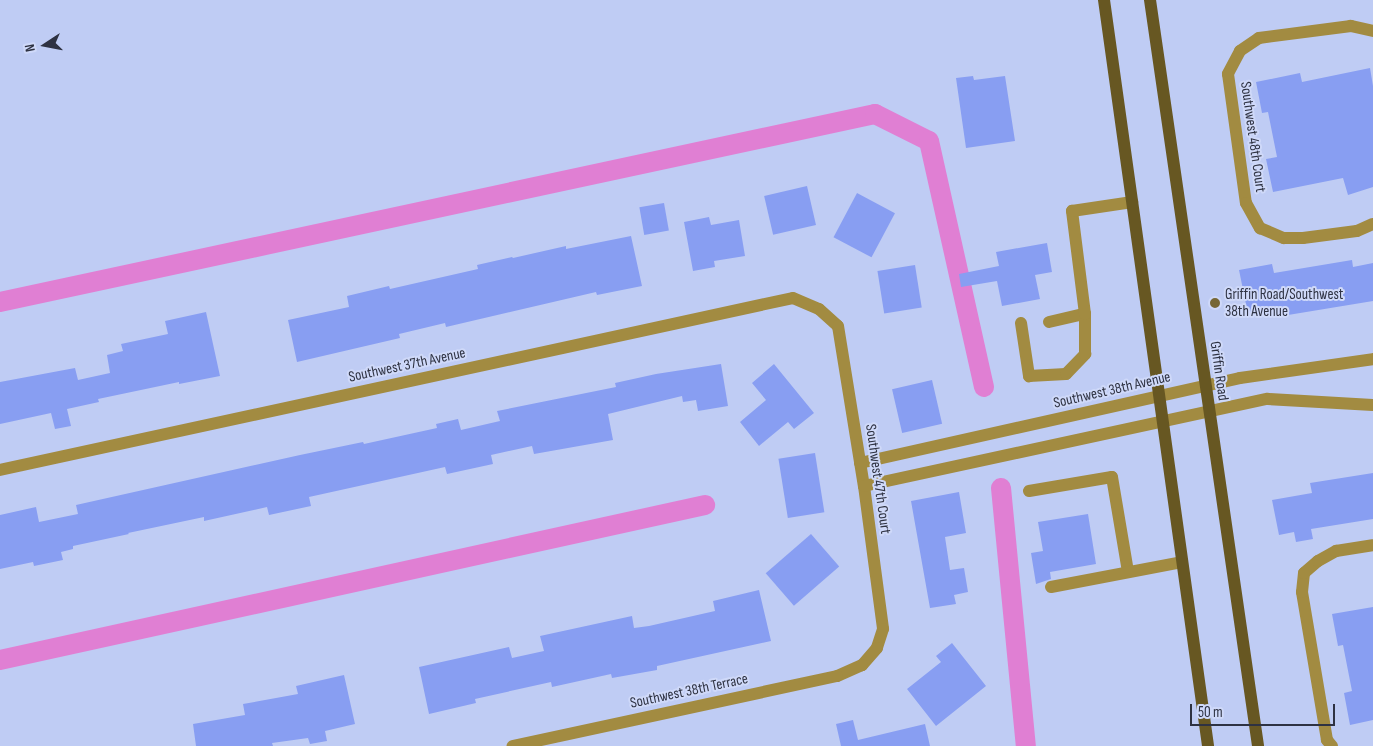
<!DOCTYPE html>
<style>
body{margin:0}
#map{position:relative;width:1373px;height:746px;overflow:hidden;background:#bfccf4;font-family:"Sofia Sans Condensed",sans-serif}
div>[style]{position:absolute}
.canal>*{height:20px;margin:-10px;padding:0 10px;transform-origin:10px;border-radius:10px;background:#e07fd3}
.building>*{inset:0;background:#889ef2;transform-origin:0 0}
.minor>*{height:12px;margin:-6px;padding:0 6px;transform-origin:6px;border-radius:6px;background:#a28b41}
.major>*{height:12px;margin:-6px;padding:0 6px;transform-origin:6px;border-radius:6px;background:#675722}
.dots>*{width:14px;height:14px;translate:-50% -50%;box-sizing:border-box;border:2px solid #cfd9f9;border-radius:50%}
span{translate:-50% -50%;white-space:nowrap;text-align:center;line-height:1.15;-webkit-text-stroke:4px #cfd9f9;paint-order:stroke}
.street-label{font-size:15px;color:#2e3242}
.poi-label{font-size:15px;color:#2e3242}
.left{translate:0 -50%;text-align:left}
.north{position:absolute;left:20px;top:20px;width:50px;height:50px;-webkit-text-stroke:4px #cfd9f9;paint-order:stroke;rotate:259deg;font-size:14px;font-weight:700;line-height:20px;text-align:center;color:#2e3242}
.north::after{content:'';display:block;margin:auto;width:18px;height:22px;background:#2e3242;clip-path:polygon(50% 0,100% 100%,50% 72%,0 100%)}
.scale{position:absolute;left:1190px;top:704px;width:145px;height:22px;box-sizing:border-box;border:2px solid #2e3242;border-top:0;padding-left:6px;font-size:15px;line-height:18px;white-space:nowrap;color:#2e3242;-webkit-text-stroke:4px #cfd9f9;paint-order:stroke}
</style>
<div id="map">
<div class="canal">
<i style="left:0;top:302px;width:895px;rotate:-12.13deg"></i>
<i style="left:875px;top:114px;width:60px;rotate:26.6deg"></i>
<i style="left:929px;top:141px;width:252px;rotate:77.4deg"></i>
<i style="left:1001px;top:488px;width:259px;rotate:84.5deg"></i>
<i style="left:0;top:660px;width:722px;rotate:-12.4deg"></i>
</div>
<div class="building">
<i style="clip-path:polygon(1370px 68px,1373px 86px,1373px 187px,1348px 195px,1343px 178px,1273px 192px,1266px 159px,1277px 157px,1268px 112px,1262px 113px,1256px 82px,1300px 73px,1302px 82px)"></i>
<i style="clip-path:polygon(973px 76px,974px 80px,1005px 76px,1015px 141px,966px 148px,956px 78px)"></i>
<i style="left:807px;top:186px;width:40px;height:44px;rotate:77deg"></i>
<i style="left:857px;top:193px;width:43px;height:50px;rotate:28deg"></i>
<i style="left:664px;top:203px;width:28px;height:25px;rotate:80deg"></i>
<i style="clip-path:polygon(709px 217px,711px 225px,739px 220px,745px 256px,714px 261px,715px 267px,693px 271px,684px 222px)"></i>
<i style="clip-path:polygon(631px 236px,642px 286px,597px 295px,596px 292px,446px 327px,445px 323px,399px 334px,400px 338px,297px 362px,288px 320px,349px 307px,347px 296px,389px 286px,390px 289px,478px 269px,477px 265px,512px 257px,513px 258px,566px 246px,566px 249px)"></i>
<i style="clip-path:polygon(1047px 243px,1052px 272px,1035px 275px,1040px 299px,1002px 306px,997px 281px,961px 287px,959px 274px,999px 266px,996px 252px)"></i>
<i style="clip-path:polygon(1352px 260px,1353px 267px,1373px 263px,1373px 301px,1288px 315px,1286px 307px,1248px 314px,1239px 270px,1272px 264px,1274px 273px)"></i>
<i style="left:915px;top:265px;width:43px;height:38px;rotate:81deg"></i>
<i style="clip-path:polygon(206px 312px,220px 376px,179px 384px,179px 382px,98px 399px,99px 402px,67px 409px,71px 426px,55px 429px,51px 413px,0 424px,0 382px,75px 368px,78px 380px,110px 373px,107px 355px,123px 351px,121px 344px,168px 334px,165px 321px)"></i>
<i style="clip-path:polygon(721px 364px,728px 406px,698px 411px,696px 400px,683px 402px,682px 396px,608px 414px,613px 440px,534px 454px,532px 446px,491px 455px,493px 464px,447px 474px,445px 467px,309px 497px,311px 506px,269px 515px,267px 507px,204px 521px,204px 517px,128px 533px,129px 534px,73px 546px,73px 549px,61px 552px,63px 560px,34px 566px,33px 562px,0 569px,0 515px,36px 507px,39px 522px,78px 514px,76px 505px,300px 455px,363px 442px,364px 444px,437px 428px,436px 424px,458px 419px,461px 430px,500px 421px,497px 411px,616px 387px,615px 383px,656px 374px)"></i>
<i style="clip-path:polygon(774px 364px,814px 413px,794px 429px,788px 422px,759px 446px,740px 422px,766px 400px,752px 383px)"></i>
<i style="left:932px;top:380px;width:45px;height:41px;rotate:77deg"></i>
<i style="left:815px;top:453px;width:60px;height:37px;rotate:81deg"></i>
<i style="clip-path:polygon(1373px 473px,1373px 519px,1311px 529px,1313px 539px,1296px 542px,1294px 532px,1279px 535px,1272px 500px,1312px 493px,1310px 483px)"></i>
<i style="clip-path:polygon(959px 492px,966px 533px,945px 537px,950px 570px,964px 568px,968px 592px,954px 595px,956px 604px,930px 608px,911px 501px)"></i>
<i style="clip-path:polygon(1088px 514px,1096px 564px,1050px 572px,1051px 579px,1036px 584px,1031px 553px,1043px 551px,1038px 522px)"></i>
<i style="left:811px;top:534px;width:43px;height:60px;rotate:49deg"></i>
<i style="clip-path:polygon(759px 590px,771px 641px,657px 666px,657px 670px,612px 678px,611px 674px,552px 687px,551px 682px,475px 699px,476px 703px,429px 714px,419px 667px,509px 647px,512px 658px,544px 651px,540px 636px,632px 616px,634px 628px,649px 626px,715px 611px,713px 601px)"></i>
<i style="clip-path:polygon(1373px 607px,1373px 720px,1350px 725px,1344px 693px,1352px 691px,1343px 645px,1338px 646px,1332px 614px)"></i>
<i style="clip-path:polygon(952px 643px,986px 686px,936px 726px,907px 689px,941px 662px,936px 656px)"></i>
<i style="clip-path:polygon(344px 675px,355px 724px,325px 731px,327px 741px,310px 744px,308px 738px,272px 743px,273px 746px,196px 746px,193px 724px,245px 715px,243px 704px,298px 694px,296px 686px)"></i>
<i style="clip-path:polygon(853px 720px,858px 740px,925px 724px,930px 746px,841px 746px,836px 724px)"></i>
</div>
<div class="minor">
<i style="left:1373px;top:31px;width:23px;rotate:-167deg"></i>
<i style="left:1351px;top:26px;width:93px;rotate:172.6deg"></i>
<i style="left:1259px;top:38px;width:23px;rotate:146deg"></i>
<i style="left:1240px;top:51px;width:26px;rotate:118deg"></i>
<i style="left:1228px;top:74px;width:130px;rotate:82.1deg"></i>
<i style="left:1246px;top:203px;width:29px;rotate:61deg"></i>
<i style="left:1260px;top:228px;width:26px;rotate:23deg"></i>
<i style="left:1284px;top:238px;width:19px"></i>
<i style="left:1303px;top:238px;width:54px;rotate:-7.4deg"></i>
<i style="left:1357px;top:231px;width:17px;rotate:-24deg"></i>
<i style="left:1049px;top:322px;width:37px;rotate:-13deg"></i>
<i style="left:1021px;top:323px;width:54px;rotate:81.4deg"></i>
<i style="left:1029px;top:376px;width:37px;rotate:-3deg"></i>
<i style="left:1066px;top:374px;width:28px;rotate:-46deg"></i>
<i style="left:1085px;top:354px;width:40px;rotate:-90deg"></i>
<i style="left:1085px;top:314px;width:104px;rotate:-97.2deg"></i>
<i style="left:1072px;top:211px;width:61px;rotate:-8.5deg"></i>
<i style="left:860px;top:463px;width:389px;rotate:-12.6deg"></i>
<i style="left:1240px;top:378px;width:134px;rotate:-8.1deg"></i>
<i style="left:0;top:470px;width:811px;rotate:-12.24deg"></i>
<i style="left:793px;top:298px;width:28px;rotate:23deg"></i>
<i style="left:819px;top:309px;width:25px;rotate:42deg"></i>
<i style="left:838px;top:326px;width:162px;rotate:80.8deg"></i>
<i style="left:864px;top:486px;width:144px;rotate:82.4deg"></i>
<i style="left:883px;top:629px;width:20px;rotate:108deg"></i>
<i style="left:877px;top:648px;width:23px;rotate:131deg"></i>
<i style="left:862px;top:665px;width:27px;rotate:156deg"></i>
<i style="left:837px;top:676px;width:332px;rotate:167.8deg"></i>
<i style="left:864px;top:486px;width:413px;rotate:-12.2deg"></i>
<i style="left:1268px;top:399px;width:105px;rotate:3.3deg"></i>
<i style="left:1029px;top:491px;width:84px;rotate:-9.6deg"></i>
<i style="left:1112px;top:477px;width:96px;rotate:80.4deg"></i>
<i style="left:1051px;top:587px;width:133px;rotate:-10.8deg"></i>
<i style="left:1332px;top:746px;width:8px;rotate:-130deg"></i>
<i style="left:1327px;top:740px;width:150px;rotate:-99.6deg"></i>
<i style="left:1302px;top:592px;width:19px;rotate:-84deg"></i>
<i style="left:1304px;top:573px;width:18px;rotate:-41deg"></i>
<i style="left:1318px;top:561px;width:21px;rotate:-29deg"></i>
<i style="left:1336px;top:551px;width:37px;rotate:-9deg"></i>
</div>
<div class="major">
<i style="left:1104px;top:0;width:753px;rotate:82.06deg"></i>
<i style="left:1150px;top:0;width:754px;rotate:81.76deg"></i>
</div>
<div class="dots">
<i style="left:1215px;top:303px;background:#776735"></i>
</div>
<div class="street-label">
<span style="left:1253px;top:137px;rotate:82deg">Southwest 48th Court</span>
<span style="left:407px;top:365px;rotate:-12deg">Southwest 37th Avenue</span>
<span style="left:1219px;top:371px;rotate:82deg">Griffin Road</span>
<span style="left:1112px;top:390px;rotate:-13deg">Southwest 38th Avenue</span>
<span style="left:878px;top:479px;rotate:82deg">Southwest 47th Court</span>
<span style="left:689px;top:691px;rotate:-12deg">Southwest 38th Terrace</span>
</div>
<div class="poi-label">
<span class="left" style="left:1225px;top:303px">Griffin Road/Southwest<br>38th Avenue</span>
</div>
<div class="north">N</div>
<div class="scale">50 m</div>
</div>
